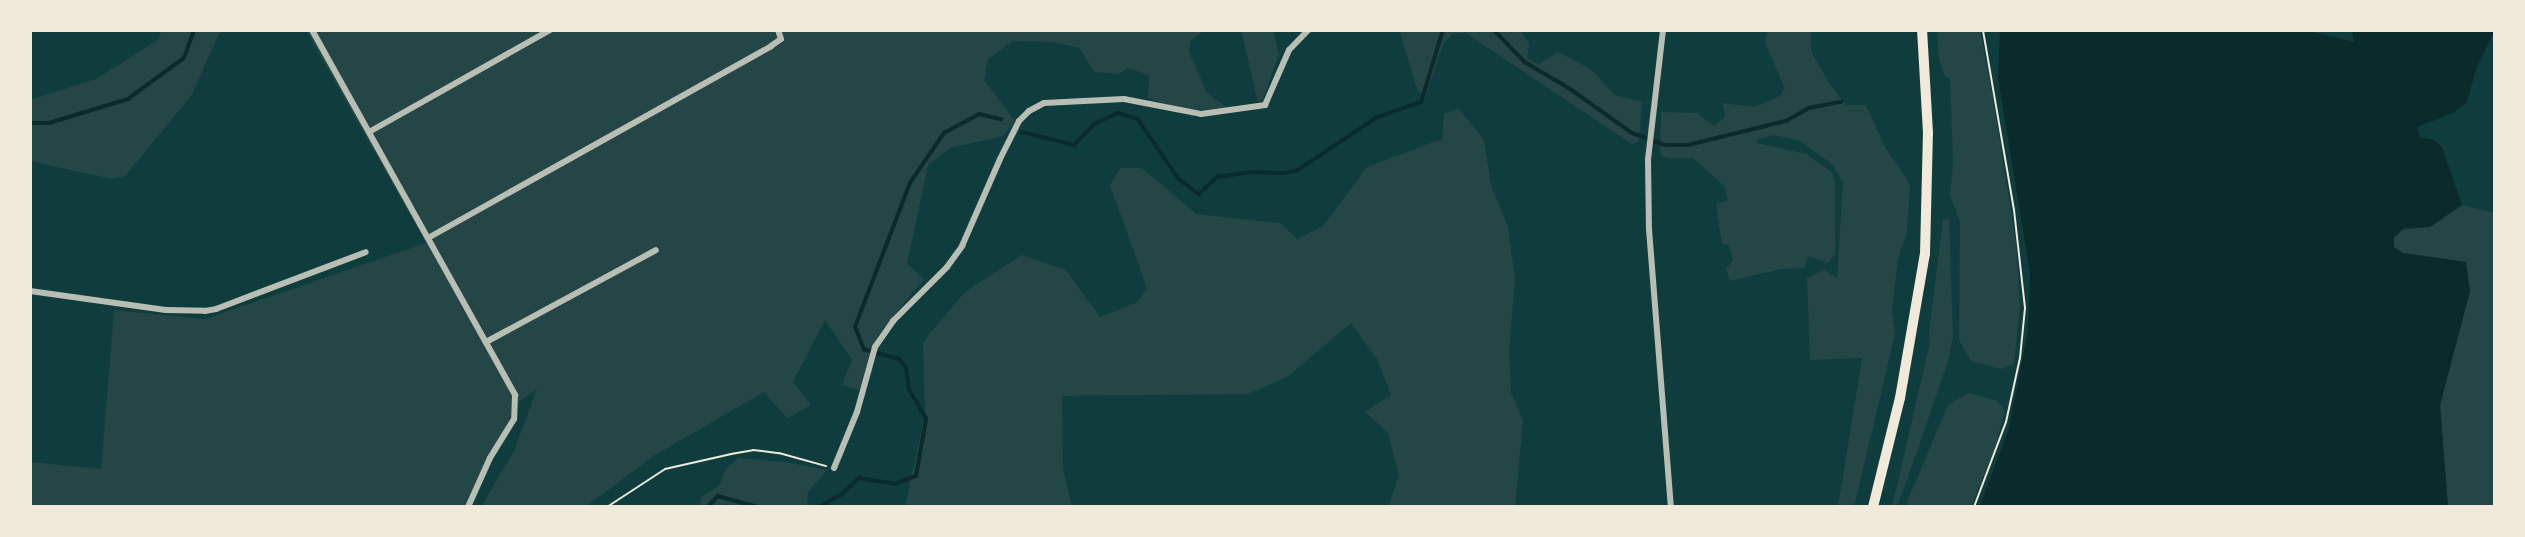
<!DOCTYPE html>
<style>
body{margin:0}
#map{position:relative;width:2525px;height:537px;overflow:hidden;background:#0f3d3e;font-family:Signika,sans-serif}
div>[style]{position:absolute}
.green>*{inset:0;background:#244646}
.water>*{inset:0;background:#0a2a2b}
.stream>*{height:3.5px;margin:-1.75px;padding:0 1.75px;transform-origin:1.75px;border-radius:1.75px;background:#0a2a2b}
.path>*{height:2px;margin:-1px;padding:0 1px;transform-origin:1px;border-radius:1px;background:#f1e9da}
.minor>*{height:6px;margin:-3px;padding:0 3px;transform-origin:3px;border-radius:3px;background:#b8beb3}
.primary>*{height:10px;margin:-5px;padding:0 5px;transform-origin:5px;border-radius:5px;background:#f1e9da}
span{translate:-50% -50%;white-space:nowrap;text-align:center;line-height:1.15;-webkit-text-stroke:7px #f1e9da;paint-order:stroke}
.frame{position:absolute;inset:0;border:32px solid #f1e9da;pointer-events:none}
</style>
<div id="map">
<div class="green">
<i style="clip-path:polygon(161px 30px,221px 30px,191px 96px,125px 176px,112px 179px,30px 161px,30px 100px,96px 79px,159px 39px)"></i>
<i style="clip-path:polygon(306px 30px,1205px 30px,1190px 41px,1189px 52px,1207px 93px,1226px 107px,1204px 110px,1181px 109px,1148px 98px,1149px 75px,1128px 68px,1119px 74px,1094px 72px,1080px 48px,1053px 42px,1013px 41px,988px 59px,984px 80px,1015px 121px,1003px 136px,950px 148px,928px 165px,907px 264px,924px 279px,878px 335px,860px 390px,842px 385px,852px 360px,825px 320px,793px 382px,811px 405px,787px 418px,764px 392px,655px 455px,585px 507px,481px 507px,514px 451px,537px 389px,517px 403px,468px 507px,30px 507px,30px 462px,101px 469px,114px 310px,205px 319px,426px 243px)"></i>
<i style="clip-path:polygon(1241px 30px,1273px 30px,1279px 55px,1263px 99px,1258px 102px)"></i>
<i style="clip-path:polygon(1399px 30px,1521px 30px,1529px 44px,1527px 58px,1538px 65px,1558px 52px,1589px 68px,1615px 95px,1642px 102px,1639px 141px,1633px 144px,1624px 139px,1466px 33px,1453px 34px,1443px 44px,1426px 94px,1418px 92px)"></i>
<i style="clip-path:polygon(1768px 30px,1811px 30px,1811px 51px,1829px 83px,1846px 105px,1866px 105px,1885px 147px,1910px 184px,1907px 233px,1898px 258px,1892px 311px,1895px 334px,1854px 507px,1838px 507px,1862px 358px,1810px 360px,1807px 278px,1824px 270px,1837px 278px,1843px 182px,1833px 165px,1800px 141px,1773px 135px,1757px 140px,1756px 143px,1806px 154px,1832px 172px,1835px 182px,1835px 254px,1828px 263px,1808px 256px,1804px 268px,1781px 269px,1730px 281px,1726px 269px,1733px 259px,1729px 245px,1722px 244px,1716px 204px,1728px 200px,1724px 186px,1693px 158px,1669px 158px,1661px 156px,1660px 150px,1661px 112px,1697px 113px,1714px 126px,1725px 117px,1723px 103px,1755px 107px,1780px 96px,1785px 88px,1765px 43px)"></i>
<i style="clip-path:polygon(1937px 30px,1980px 30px,1993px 99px,2016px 243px,2020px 306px,2014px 364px,2002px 369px,1971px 361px,1959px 340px,1960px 221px,1950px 196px,1953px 163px,1950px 78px,1945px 77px,1939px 58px)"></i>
<i style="clip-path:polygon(1459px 109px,1484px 140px,1491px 185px,1508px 227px,1515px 280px,1509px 351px,1511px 393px,1523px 420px,1515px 507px,1388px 507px,1399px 476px,1388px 433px,1365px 412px,1391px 395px,1377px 359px,1351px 323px,1287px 377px,1248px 394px,1062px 396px,1063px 469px,1072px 507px,905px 507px,925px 413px,923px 342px,965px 292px,1022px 255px,1066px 270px,1100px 317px,1138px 302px,1147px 288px,1110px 185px,1120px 168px,1142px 168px,1196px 214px,1280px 223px,1297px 239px,1323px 226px,1367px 167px,1442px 139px,1444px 114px)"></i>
<i style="clip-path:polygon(2462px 205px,2495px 213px,2495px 507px,2448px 507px,2440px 405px,2470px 291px,2466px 262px,2403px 253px,2394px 247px,2394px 238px,2399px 230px,2430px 227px)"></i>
<i style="clip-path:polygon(1949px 219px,1953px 336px,1949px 358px,1912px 466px,1898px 504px,1892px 507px,1930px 342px,1929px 333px,1943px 220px)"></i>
<i style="clip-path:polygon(1969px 393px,1998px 401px,2005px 411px,1994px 451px,1971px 507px,1905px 507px,1948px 405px)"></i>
<i style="clip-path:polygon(738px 458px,785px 462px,827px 470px,808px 492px,807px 507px,745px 507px,724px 504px,722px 507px,700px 507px,701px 497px,719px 486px,725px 470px)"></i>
</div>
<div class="water">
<i style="clip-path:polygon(2000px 30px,2305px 30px,2354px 42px,2352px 30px,2495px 30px,2476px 69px,2467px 102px,2453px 113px,2417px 127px,2420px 137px,2434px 140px,2442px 147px,2462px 205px,2430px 227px,2404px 228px,2394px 238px,2394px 247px,2403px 253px,2466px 262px,2470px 291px,2440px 405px,2448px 507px,1979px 507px,2008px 432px,2028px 331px,2030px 273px,1998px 78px)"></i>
</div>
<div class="stream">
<i style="left:1494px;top:30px;width:45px;rotate:45.9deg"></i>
<i style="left:1525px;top:62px;width:51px;rotate:30.6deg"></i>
<i style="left:1569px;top:88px;width:77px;rotate:35.5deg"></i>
<i style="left:1632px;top:133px;width:35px;rotate:20deg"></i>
<i style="left:1665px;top:145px;width:23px"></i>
<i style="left:1688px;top:145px;width:101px;rotate:-13.8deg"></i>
<i style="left:1786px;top:121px;width:26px;rotate:-29deg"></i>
<i style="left:1809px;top:108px;width:33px;rotate:-11deg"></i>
<i style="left:30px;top:123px;width:19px"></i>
<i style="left:49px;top:123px;width:83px;rotate:-16.9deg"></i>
<i style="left:128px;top:99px;width:69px;rotate:-36.2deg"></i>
<i style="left:184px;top:58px;width:30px;rotate:-70deg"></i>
<i style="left:1022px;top:132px;width:54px;rotate:14deg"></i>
<i style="left:1074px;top:145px;width:29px;rotate:-46deg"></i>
<i style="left:1094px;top:124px;width:26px;rotate:-25deg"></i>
<i style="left:1118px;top:113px;width:21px;rotate:17deg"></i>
<i style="left:1138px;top:119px;width:73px;rotate:55.7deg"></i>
<i style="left:1179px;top:179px;width:25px;rotate:37deg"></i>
<i style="left:1199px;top:194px;width:25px;rotate:-43deg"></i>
<i style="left:1217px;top:177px;width:34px;rotate:-8deg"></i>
<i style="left:1251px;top:172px;width:34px;rotate:2deg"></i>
<i style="left:1285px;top:173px;width:13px;rotate:-13deg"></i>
<i style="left:1298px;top:170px;width:94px;rotate:-33.7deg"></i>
<i style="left:1376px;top:118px;width:48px;rotate:-19.6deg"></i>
<i style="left:1421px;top:102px;width:75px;rotate:-73deg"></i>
<i style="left:708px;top:507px;width:15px;rotate:-48deg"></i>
<i style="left:718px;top:496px;width:41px;rotate:15.4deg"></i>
<i style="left:819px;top:507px;width:26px;rotate:-29deg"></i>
<i style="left:842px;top:494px;width:23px;rotate:-43deg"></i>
<i style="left:859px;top:478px;width:36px;rotate:9deg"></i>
<i style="left:895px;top:484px;width:22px;rotate:-21deg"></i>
<i style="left:916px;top:476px;width:58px;rotate:-80deg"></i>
<i style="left:926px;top:419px;width:34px;rotate:-120deg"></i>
<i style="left:909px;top:389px;width:21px;rotate:-98deg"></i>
<i style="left:906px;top:368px;width:10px;rotate:-127deg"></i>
<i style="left:900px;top:360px;width:37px;rotate:-164deg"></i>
<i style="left:864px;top:350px;width:25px;rotate:-111deg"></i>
<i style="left:855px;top:327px;width:154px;rotate:-69.1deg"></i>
<i style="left:910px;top:183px;width:60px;rotate:-55.8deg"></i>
<i style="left:944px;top:133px;width:40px;rotate:-28deg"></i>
<i style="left:979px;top:114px;width:23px;rotate:13deg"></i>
</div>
<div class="path">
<i style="left:607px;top:507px;width:69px;rotate:-33.2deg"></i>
<i style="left:665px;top:469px;width:68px;rotate:-12.8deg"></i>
<i style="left:731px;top:454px;width:22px;rotate:-10deg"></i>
<i style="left:753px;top:450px;width:26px;rotate:7deg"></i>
<i style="left:779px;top:453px;width:49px;rotate:15.5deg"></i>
<i style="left:1974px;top:507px;width:91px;rotate:-69.4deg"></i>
<i style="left:2006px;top:422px;width:66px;rotate:-77.7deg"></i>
<i style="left:2020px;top:358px;width:50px;rotate:-84.3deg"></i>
<i style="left:2025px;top:308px;width:99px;rotate:-96.4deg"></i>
<i style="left:2014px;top:210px;width:183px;rotate:-99.8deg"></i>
</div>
<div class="minor">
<i style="left:312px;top:30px;width:418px;rotate:60.9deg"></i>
<i style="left:515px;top:395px;width:24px;rotate:92deg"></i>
<i style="left:514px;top:419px;width:46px;rotate:121.6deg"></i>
<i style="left:490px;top:458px;width:54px;rotate:114.2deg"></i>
<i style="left:1663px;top:30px;width:130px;rotate:96.6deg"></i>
<i style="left:1648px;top:159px;width:70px;rotate:89.2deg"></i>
<i style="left:1649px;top:229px;width:279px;rotate:85.5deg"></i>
<i style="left:369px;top:132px;width:208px;rotate:-29.4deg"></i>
<i style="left:428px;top:238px;width:393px;rotate:-29.2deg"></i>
<i style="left:771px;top:46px;width:12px;rotate:-35deg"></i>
<i style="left:781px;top:39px;width:9px;rotate:-108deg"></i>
<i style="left:30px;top:291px;width:137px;rotate:8deg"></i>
<i style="left:166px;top:310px;width:39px;rotate:1deg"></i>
<i style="left:205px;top:311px;width:11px;rotate:-10deg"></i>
<i style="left:216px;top:309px;width:160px;rotate:-20.8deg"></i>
<i style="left:486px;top:342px;width:193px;rotate:-28.4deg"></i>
<i style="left:834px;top:468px;width:61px;rotate:-67.7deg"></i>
<i style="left:857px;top:412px;width:67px;rotate:-74.5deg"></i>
<i style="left:875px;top:347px;width:32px;rotate:-55deg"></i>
<i style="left:893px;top:321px;width:76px;rotate:-45deg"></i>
<i style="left:947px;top:267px;width:26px;rotate:-54deg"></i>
<i style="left:962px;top:246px;width:95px;rotate:-66.4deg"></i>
<i style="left:1000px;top:159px;width:42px;rotate:-63.4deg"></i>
<i style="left:1019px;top:121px;width:14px;rotate:-45deg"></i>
<i style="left:1029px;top:111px;width:17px;rotate:-28deg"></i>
<i style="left:1044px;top:103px;width:80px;rotate:-2.9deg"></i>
<i style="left:1124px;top:99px;width:78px;rotate:11deg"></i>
<i style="left:1201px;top:114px;width:65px;rotate:-8deg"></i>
<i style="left:1265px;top:105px;width:60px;rotate:-66.4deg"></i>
<i style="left:1289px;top:50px;width:28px;rotate:-46deg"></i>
</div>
<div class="primary">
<i style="left:1873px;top:507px;width:112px;rotate:-76.1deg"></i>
<i style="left:1900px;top:398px;width:146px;rotate:-80.2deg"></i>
<i style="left:1925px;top:254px;width:121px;rotate:-88.6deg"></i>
<i style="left:1928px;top:133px;width:103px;rotate:-93.3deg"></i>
</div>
<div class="frame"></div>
</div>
